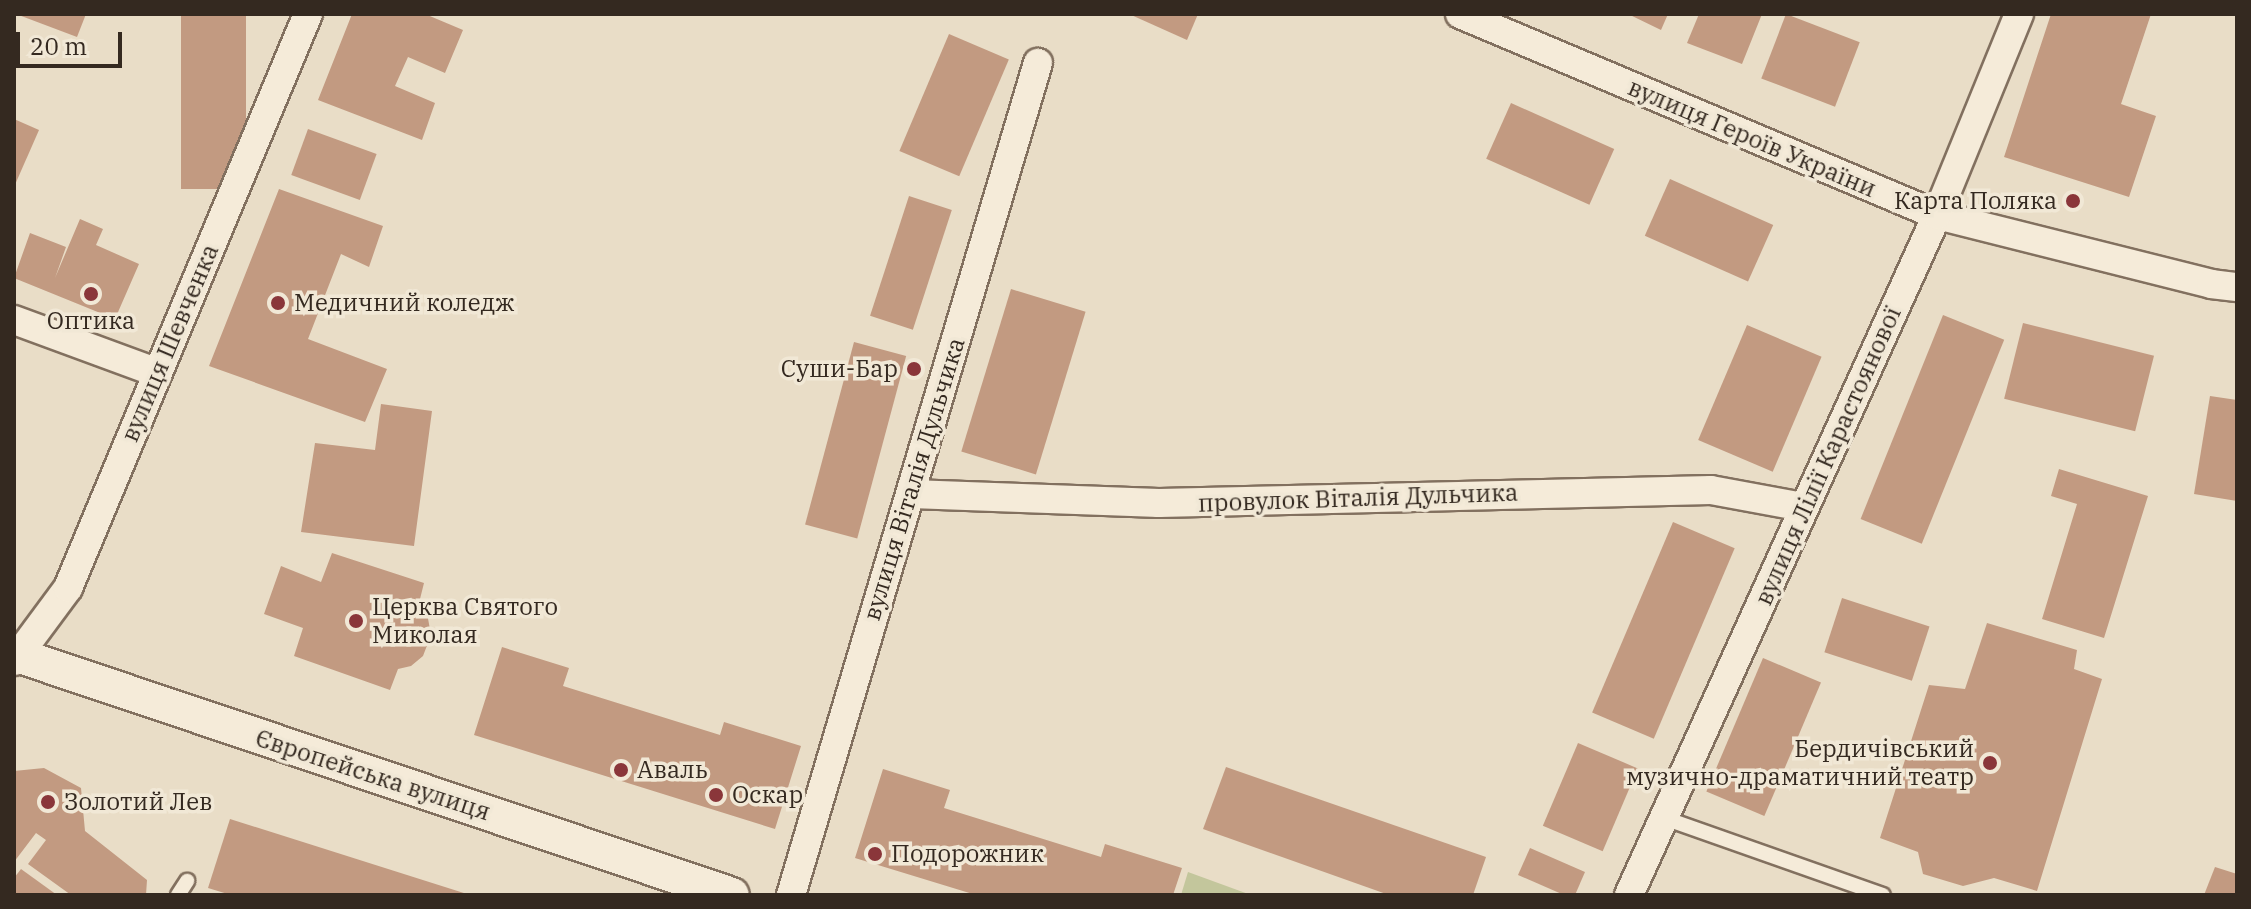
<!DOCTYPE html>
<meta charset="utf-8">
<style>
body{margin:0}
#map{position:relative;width:2251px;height:909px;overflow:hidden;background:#e9ddc7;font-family:"IBM Plex Serif",serif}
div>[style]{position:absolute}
.green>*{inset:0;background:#c3c69c}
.building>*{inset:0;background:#c29a81;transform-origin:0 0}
.roads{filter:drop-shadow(2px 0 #82705f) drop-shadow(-2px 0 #82705f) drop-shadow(0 2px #82705f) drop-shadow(0 -2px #82705f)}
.service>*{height:14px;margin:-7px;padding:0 7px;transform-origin:7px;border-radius:7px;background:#f5ebd9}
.minor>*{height:28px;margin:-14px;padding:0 14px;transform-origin:14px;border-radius:14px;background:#f5ebd9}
.tertiary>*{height:34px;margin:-17px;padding:0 17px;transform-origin:17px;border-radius:17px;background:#f5ebd9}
.dots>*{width:22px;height:22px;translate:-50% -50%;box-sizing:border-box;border:4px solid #f1e8d6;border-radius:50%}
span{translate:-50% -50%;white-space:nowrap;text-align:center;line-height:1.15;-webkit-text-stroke:7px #f1e8d6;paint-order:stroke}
.street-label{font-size:24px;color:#342920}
.poi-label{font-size:24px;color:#342920}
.right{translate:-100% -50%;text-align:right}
.left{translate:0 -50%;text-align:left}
.frame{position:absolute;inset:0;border:16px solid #342920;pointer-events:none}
.scale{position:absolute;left:16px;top:32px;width:106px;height:36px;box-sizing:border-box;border:4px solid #342920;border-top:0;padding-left:10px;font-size:24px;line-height:28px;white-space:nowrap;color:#342920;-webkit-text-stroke:6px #f1e8d6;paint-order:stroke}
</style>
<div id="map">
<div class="green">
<i style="clip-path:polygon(1188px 872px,1251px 895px,1181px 895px)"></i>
</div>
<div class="building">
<i style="clip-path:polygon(16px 14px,86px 14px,77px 37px)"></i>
<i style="left:181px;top:14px;width:65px;height:175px"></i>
<i style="clip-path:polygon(352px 14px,425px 14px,463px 30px,445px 73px,408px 57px,395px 86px,435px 103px,422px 140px,318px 100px)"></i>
<i style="clip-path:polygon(1129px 14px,1198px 14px,1187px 40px)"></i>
<i style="clip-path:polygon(1628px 14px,1668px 14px,1661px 30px)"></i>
<i style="clip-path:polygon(1699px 14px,1762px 14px,1742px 64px,1687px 43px)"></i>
<i style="left:1786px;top:14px;width:79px;height:69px;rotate:21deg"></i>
<i style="clip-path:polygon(2051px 14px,2151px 14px,2121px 104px,2156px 116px,2129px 197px,2004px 157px)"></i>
<i style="left:949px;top:34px;width:65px;height:127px;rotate:23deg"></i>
<i style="left:1511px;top:103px;width:113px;height:61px;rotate:24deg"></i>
<i style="clip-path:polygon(14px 119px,39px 130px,14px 187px)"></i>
<i style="left:308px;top:129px;width:73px;height:49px;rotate:20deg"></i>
<i style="left:1670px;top:179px;width:113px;height:62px;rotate:24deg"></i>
<i style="clip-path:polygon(279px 189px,383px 226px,369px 267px,341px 254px,308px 339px,387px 369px,365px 422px,209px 366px)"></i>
<i style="left:909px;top:196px;width:45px;height:126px;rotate:18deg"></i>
<i style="clip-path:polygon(80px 219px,103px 229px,96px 245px,139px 264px,115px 319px,14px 278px,30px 233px,66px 247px,55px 278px)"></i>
<i style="left:1011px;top:289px;width:78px;height:170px;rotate:17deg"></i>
<i style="left:1943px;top:315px;width:66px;height:220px;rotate:22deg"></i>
<i style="left:2023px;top:323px;width:135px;height:78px;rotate:14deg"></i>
<i style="left:1747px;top:325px;width:81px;height:125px;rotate:23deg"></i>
<i style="left:854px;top:342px;width:54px;height:189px;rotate:15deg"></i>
<i style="clip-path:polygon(2210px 396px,2237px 400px,2237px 501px,2194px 494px)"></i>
<i style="clip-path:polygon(381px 404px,432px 411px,414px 546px,301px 532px,315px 443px,375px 450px)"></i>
<i style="clip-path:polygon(2059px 469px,2148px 496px,2104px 638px,2042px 619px,2077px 504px,2051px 496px)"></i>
<i style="left:1673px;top:522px;width:67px;height:207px;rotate:23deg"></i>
<i style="clip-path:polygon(332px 553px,424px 583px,419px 603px,427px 613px,431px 635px,423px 656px,411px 666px,398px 669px,390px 690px,294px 656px,303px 628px,264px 614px,281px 566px,321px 582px)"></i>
<i style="left:1842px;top:598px;width:92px;height:57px;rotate:18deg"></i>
<i style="clip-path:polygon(1987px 623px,2077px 650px,2074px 669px,2102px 679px,2037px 891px,1994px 878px,1963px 886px,1923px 874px,1918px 852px,1880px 838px,1929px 685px,1965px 689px)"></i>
<i style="clip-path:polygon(502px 647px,569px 668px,563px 686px,720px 735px,724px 722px,801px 746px,775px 829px,474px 735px)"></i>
<i style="left:1763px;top:658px;width:63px;height:145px;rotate:23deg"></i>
<i style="left:1578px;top:743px;width:65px;height:90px;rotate:23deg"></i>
<i style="clip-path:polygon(1226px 767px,1486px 857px,1473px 895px,1389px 895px,1203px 829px)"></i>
<i style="clip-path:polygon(44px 768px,81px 788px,85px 831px,147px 880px,146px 895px,71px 895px,28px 864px,46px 840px,36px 833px,14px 862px,14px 771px)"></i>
<i style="clip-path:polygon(883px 769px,950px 790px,944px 808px,1101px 857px,1105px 844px,1182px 868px,1173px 895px,976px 895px,855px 858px)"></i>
<i style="clip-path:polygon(230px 819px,467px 894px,467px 895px,231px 895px,208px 888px)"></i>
<i style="clip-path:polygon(1530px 848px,1585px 872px,1575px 895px,1564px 895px,1518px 875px)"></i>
<i style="clip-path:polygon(2215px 867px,2237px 874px,2237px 895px,2204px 895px)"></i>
<i style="clip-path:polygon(21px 869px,57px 895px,14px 895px,14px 878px)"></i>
</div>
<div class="roads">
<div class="service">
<i style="left:1664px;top:818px;width:232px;rotate:19.4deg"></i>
<i style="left:178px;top:895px;width:17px;rotate:-57deg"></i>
</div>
<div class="minor">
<i style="left:1460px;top:14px;width:518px;rotate:22.85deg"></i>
<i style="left:1937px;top:215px;width:283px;rotate:14.1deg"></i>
<i style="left:2211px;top:284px;width:26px;rotate:7deg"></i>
<i style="left:14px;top:320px;width:153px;rotate:20.2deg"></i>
<i style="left:911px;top:494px;width:248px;rotate:2.1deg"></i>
<i style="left:1159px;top:503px;width:552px;rotate:-1.35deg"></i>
<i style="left:1711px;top:490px;width:95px;rotate:10.4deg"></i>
<i style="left:14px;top:661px;width:91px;rotate:-53.5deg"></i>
<i style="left:68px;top:588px;width:622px;rotate:-67.31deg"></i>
<i style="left:791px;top:895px;width:868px;rotate:-73.47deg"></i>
<i style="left:1629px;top:895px;width:747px;rotate:-65.63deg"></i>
<i style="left:1937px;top:215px;width:217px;rotate:-67.8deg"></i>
</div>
<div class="tertiary">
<i style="left:14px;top:654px;width:757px;rotate:18.55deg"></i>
</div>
</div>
<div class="dots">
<i style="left:2073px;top:201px;background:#8a363a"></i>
<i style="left:91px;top:294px;background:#8a363a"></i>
<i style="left:278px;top:303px;background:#8a363a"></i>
<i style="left:914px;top:369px;background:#8a363a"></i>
<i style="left:356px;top:621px;background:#8a363a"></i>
<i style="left:1990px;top:763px;background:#8a363a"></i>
<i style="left:621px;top:770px;background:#8a363a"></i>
<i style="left:716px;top:795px;background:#8a363a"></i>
<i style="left:48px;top:802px;background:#8a363a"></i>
<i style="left:875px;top:854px;background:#8a363a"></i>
</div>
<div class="street-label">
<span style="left:1752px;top:138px;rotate:23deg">вулиця Героїв України</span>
<span style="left:170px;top:343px;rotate:-67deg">вулиця Шевченка</span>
<span style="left:1828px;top:456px;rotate:-66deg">вулиця Лілії Карастоянової</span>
<span style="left:914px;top:479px;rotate:-73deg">вулиця Віталія Дульчика</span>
<span style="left:1358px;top:498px;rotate:-2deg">провулок Віталія Дульчика</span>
<span style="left:373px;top:775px;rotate:18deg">Європейська вулиця</span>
</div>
<div class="poi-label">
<span class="right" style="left:2057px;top:201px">Карта Поляка</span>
<span class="left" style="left:294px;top:303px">Медичний коледж</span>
<span style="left:91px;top:321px">Оптика</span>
<span class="right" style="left:898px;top:369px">Суши-Бар</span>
<span class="left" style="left:372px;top:621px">Церква Святого<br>Миколая</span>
<span class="right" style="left:1974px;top:763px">Бердичівський<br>музично-драматичний театр</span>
<span class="left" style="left:637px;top:770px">Аваль</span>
<span class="left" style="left:732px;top:795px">Оскар</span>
<span class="left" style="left:64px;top:802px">Золотий Лев</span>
<span class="left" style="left:891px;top:854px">Подорожник</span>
</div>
<div class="frame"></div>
<div class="scale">20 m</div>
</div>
